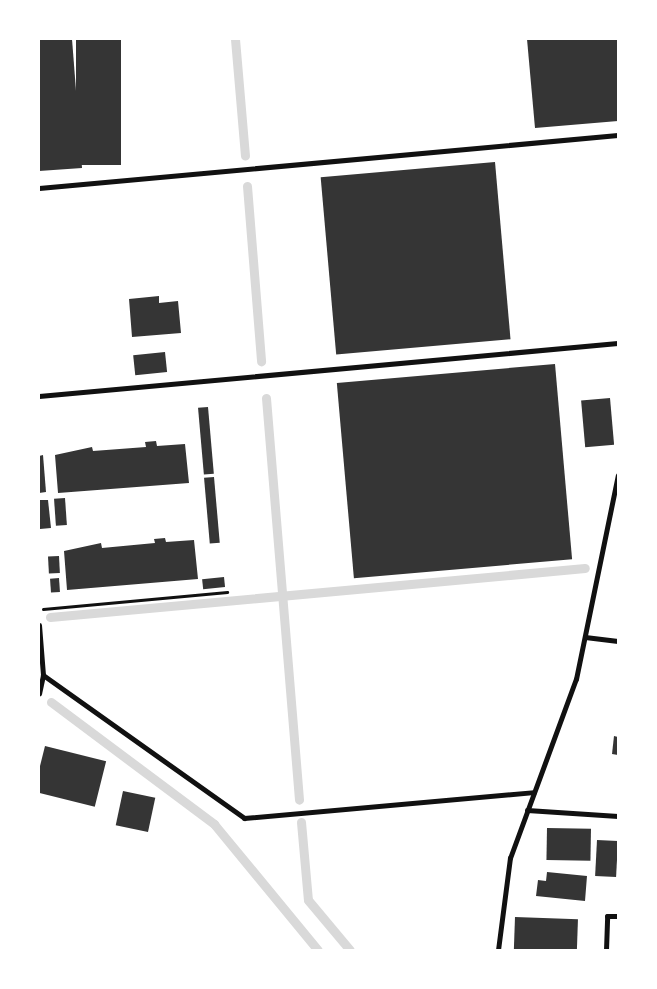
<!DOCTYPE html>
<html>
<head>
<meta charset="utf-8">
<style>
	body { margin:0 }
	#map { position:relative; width:657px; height:989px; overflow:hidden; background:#fff; font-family:"PT Sans",sans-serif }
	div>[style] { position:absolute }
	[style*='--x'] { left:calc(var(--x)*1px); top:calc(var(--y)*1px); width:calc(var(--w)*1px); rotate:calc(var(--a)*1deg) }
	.stream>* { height:9px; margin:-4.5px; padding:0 4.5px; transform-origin:4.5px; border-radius:4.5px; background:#d9d9d9 }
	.building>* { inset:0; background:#353535; transform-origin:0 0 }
	.path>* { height:3px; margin:-1.5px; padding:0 1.5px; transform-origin:1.5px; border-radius:1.5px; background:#111 }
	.minor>* { height:5px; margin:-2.5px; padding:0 2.5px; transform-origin:2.5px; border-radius:2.5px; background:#111 }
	span { translate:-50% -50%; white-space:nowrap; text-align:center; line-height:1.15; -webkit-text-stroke:4px #fff; paint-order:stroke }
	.frame { position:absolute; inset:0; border:40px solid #fff; pointer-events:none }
</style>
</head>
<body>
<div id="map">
	<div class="stream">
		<div style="--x:235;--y:39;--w:117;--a:85.1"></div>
		<div style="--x:247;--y:186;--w:176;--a:85.4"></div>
		<div style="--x:266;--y:398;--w:403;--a:85.3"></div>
		<div style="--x:50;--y:617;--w:537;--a:-5.23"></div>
		<div style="--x:51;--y:702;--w:204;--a:36.8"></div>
		<div style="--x:214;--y:824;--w:163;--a:50.5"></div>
		<div style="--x:301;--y:822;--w:78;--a:84.9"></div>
		<div style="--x:308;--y:900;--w:65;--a:50"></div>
	</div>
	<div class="building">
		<div style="clip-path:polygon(39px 39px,72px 39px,82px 168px,39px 171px)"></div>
		<div style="left:76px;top:39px;width:45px;height:126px"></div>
		<div style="clip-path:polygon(527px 39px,618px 39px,618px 121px,535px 128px)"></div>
		<div style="left:495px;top:162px;width:178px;height:175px;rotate:85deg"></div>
		<div style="clip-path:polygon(159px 296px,159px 303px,178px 301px,181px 333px,132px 337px,129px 299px)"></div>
		<div style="left:165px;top:352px;width:20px;height:32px;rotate:84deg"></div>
		<div style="left:555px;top:364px;width:196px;height:219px;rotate:85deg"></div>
		<div style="left:610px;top:398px;width:47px;height:29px;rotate:85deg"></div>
		<div style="left:208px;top:407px;width:67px;height:10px;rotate:85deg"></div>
		<div style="clip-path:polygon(156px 441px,157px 446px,185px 444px,189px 483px,58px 493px,55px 455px,92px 447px,93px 451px,146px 447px,145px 442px)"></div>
		<div style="clip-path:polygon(43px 455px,46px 492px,39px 493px,39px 456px)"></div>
		<div style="left:214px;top:477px;width:66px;height:10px;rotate:85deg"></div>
		<div style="left:65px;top:498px;width:27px;height:11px;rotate:86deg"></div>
		<div style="clip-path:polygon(39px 500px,48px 500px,51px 528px,40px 529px)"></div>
		<div style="clip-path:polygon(165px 538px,166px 542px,194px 540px,198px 579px,67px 590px,64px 551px,101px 543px,102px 548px,155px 543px,154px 539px)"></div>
		<div style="left:59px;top:556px;width:17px;height:11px;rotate:87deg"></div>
		<div style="left:224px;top:577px;width:10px;height:22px;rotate:84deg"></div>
		<div style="left:59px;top:578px;width:14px;height:9px;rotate:86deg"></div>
		<div style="clip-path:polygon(614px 736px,618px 737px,618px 755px,612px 754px)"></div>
		<div style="left:45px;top:746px;width:63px;height:47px;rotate:14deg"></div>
		<div style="left:123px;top:791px;width:33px;height:35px;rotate:12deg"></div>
		<div style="left:547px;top:828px;width:44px;height:32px;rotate:1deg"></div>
		<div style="left:597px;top:840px;width:21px;height:36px;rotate:3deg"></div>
		<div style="clip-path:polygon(547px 872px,587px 876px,585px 901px,536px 896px,538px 880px,546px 881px)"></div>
		<div style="left:515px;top:917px;width:63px;height:33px;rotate:2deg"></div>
	</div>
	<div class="path">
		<div style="--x:43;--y:609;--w:185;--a:-5.3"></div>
	</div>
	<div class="minor">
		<div style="--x:39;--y:188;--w:581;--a:-5.23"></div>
		<div style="--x:39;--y:396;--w:581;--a:-5.23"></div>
		<div style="--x:39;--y:625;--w:50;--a:85.4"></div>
		<div style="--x:43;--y:675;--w:19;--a:102"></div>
		<div style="--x:585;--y:637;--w:33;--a:7"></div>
		<div style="--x:43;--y:675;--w:247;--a:35.4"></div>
		<div style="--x:244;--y:818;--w:291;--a:-5.1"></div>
		<div style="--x:527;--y:810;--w:91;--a:3.8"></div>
		<div style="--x:498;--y:950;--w:93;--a:-82.6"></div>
		<div style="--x:510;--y:858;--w:191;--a:-69.8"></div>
		<div style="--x:576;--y:679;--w:208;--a:-78.4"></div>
		<div style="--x:606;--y:950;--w:34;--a:-88"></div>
		<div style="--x:607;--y:916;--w:11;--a:0"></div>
	</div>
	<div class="frame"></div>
</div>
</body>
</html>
